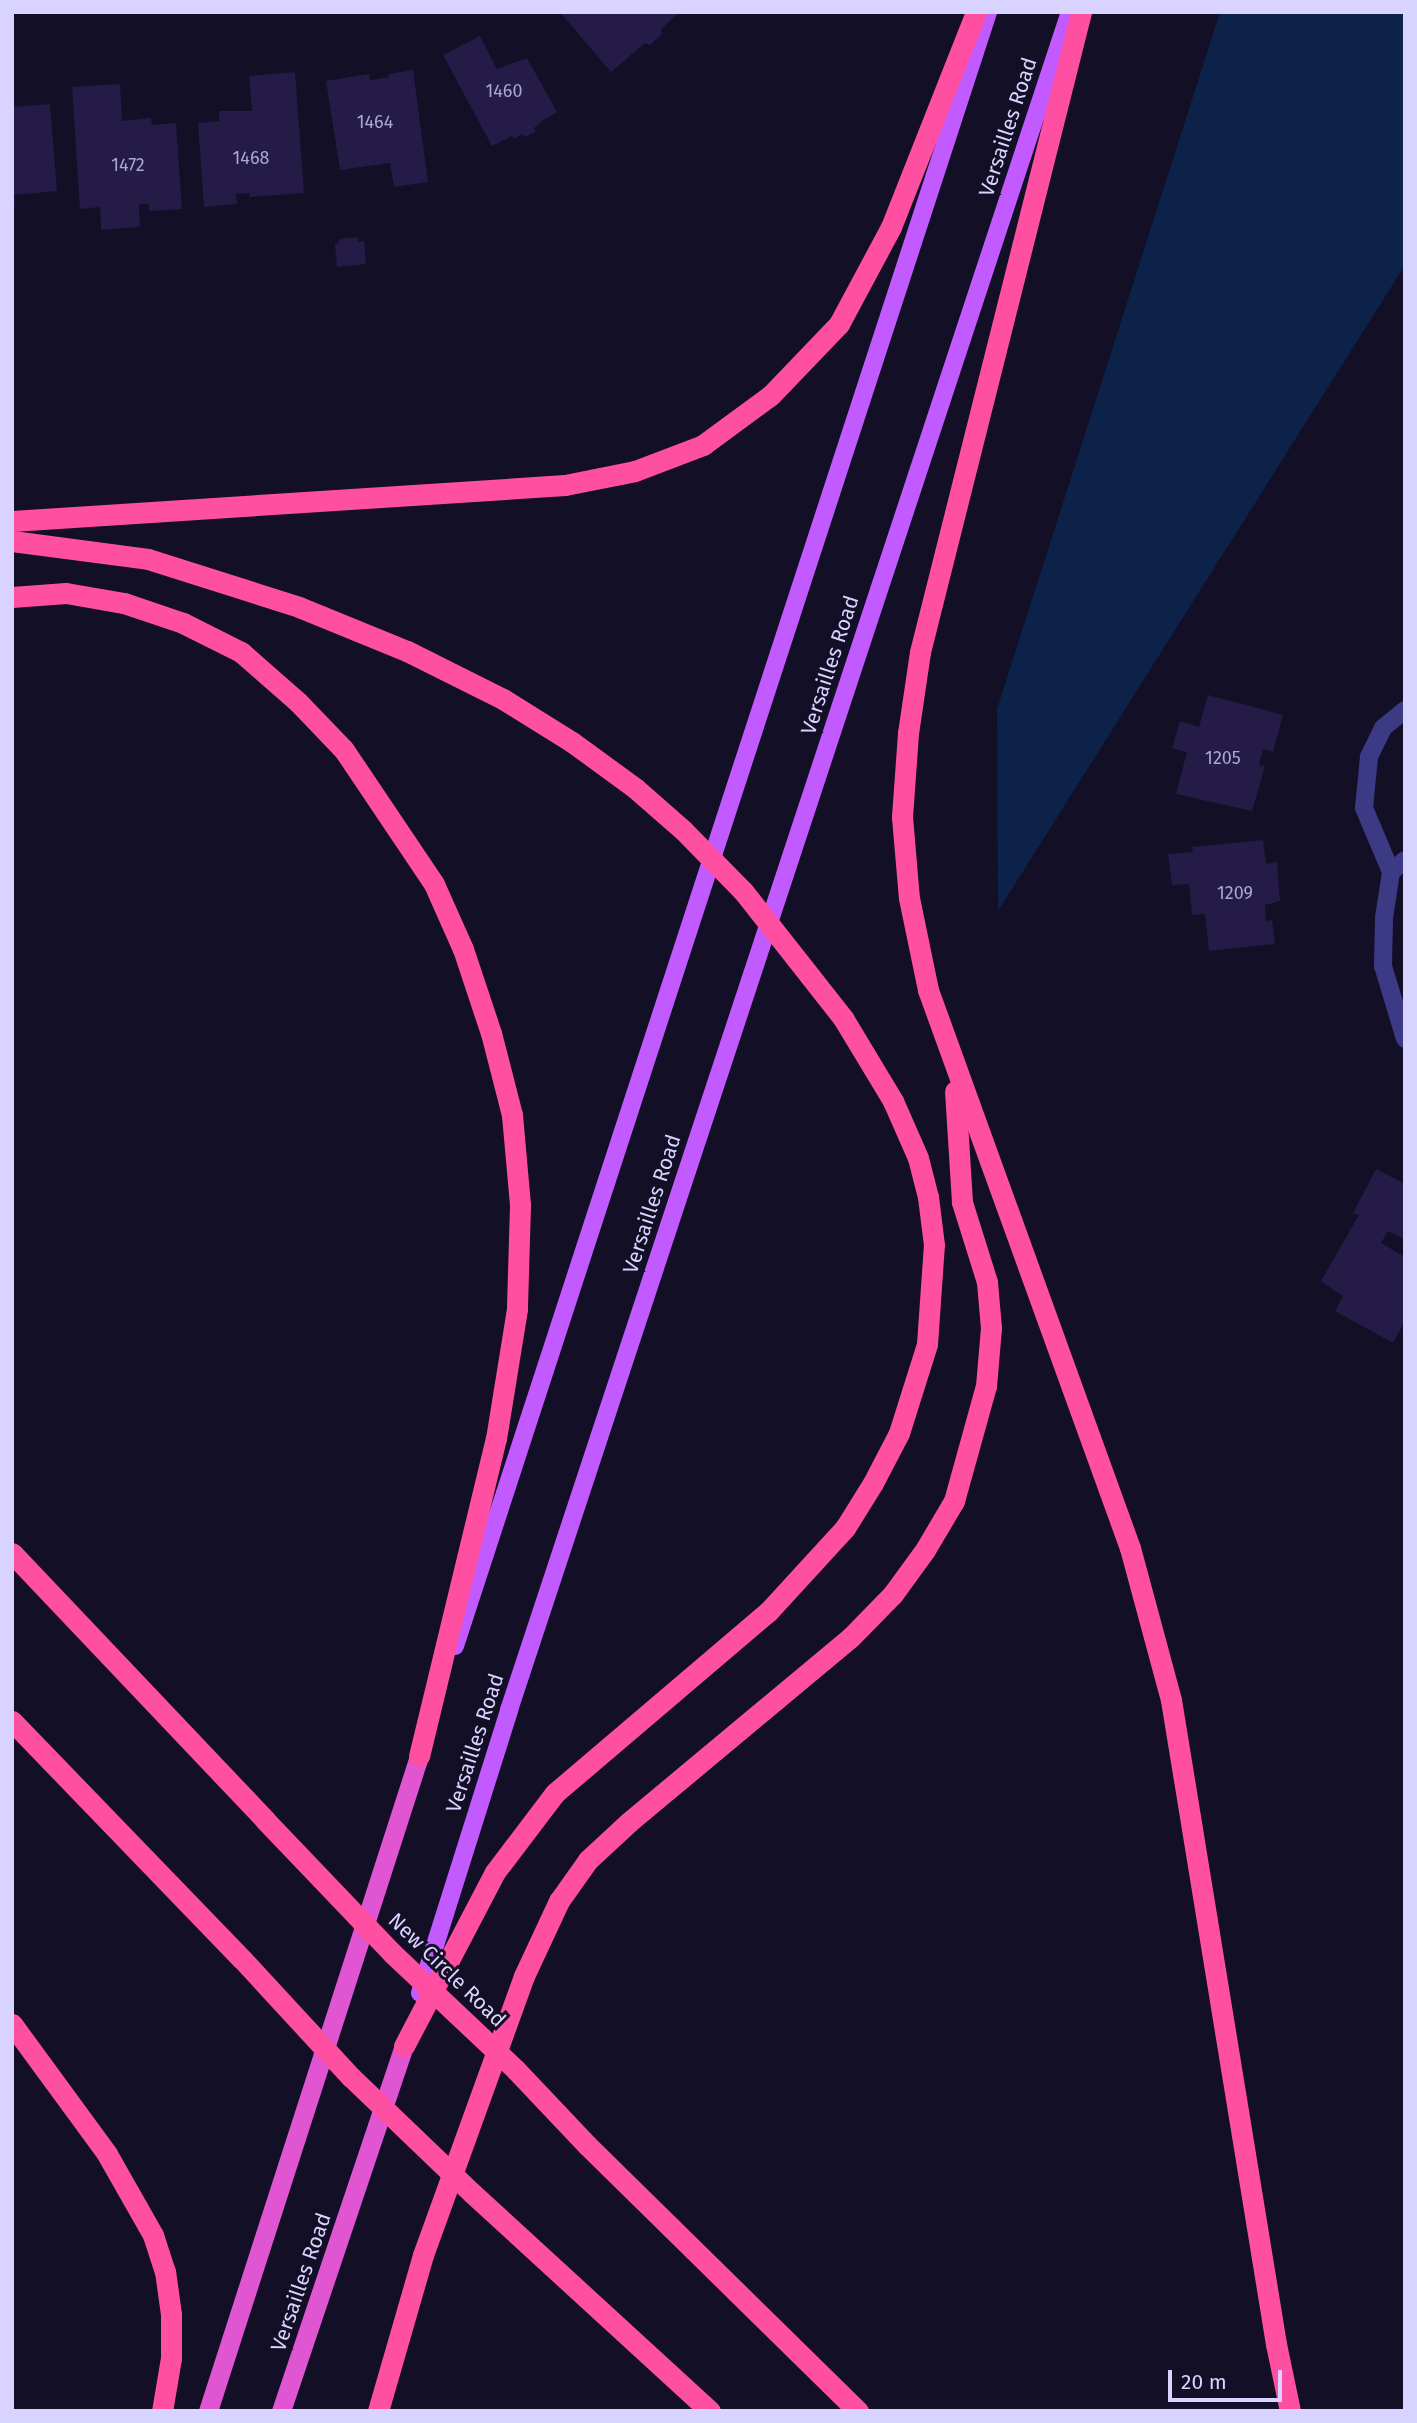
<!DOCTYPE html>
<html>
<head>
<meta charset="utf-8">
<style>
	body { margin:0 }
	#map { position:relative; width:1417px; height:2423px; overflow:hidden; background:#130f26; font-family:"Fira Sans",sans-serif }
	div>[style] { position:absolute }
	[style*='--x'] { left:calc(var(--x)*1px); top:calc(var(--y)*1px); width:calc(var(--w)*1px); rotate:calc(var(--a)*1deg) }
	.water>* { inset:0; background:#0c2248 }
	.building>* { inset:0; background:#241b47 }
	.minor>* { height:18px; margin:-9px; padding:0 9px; transform-origin:9px; border-radius:9px; background:#3d3a85 }
	.primary>* { height:18px; margin:-9px; padding:0 9px; transform-origin:9px; border-radius:9px; background:#c25bff }
	.trunk>* { height:19px; margin:-9.5px; padding:0 9.5px; transform-origin:9.5px; border-radius:9.5px; background:#e055d1 }
	.motorway>* { height:21px; margin:-10.5px; padding:0 10.5px; transform-origin:10.5px; border-radius:10.5px; background:#ff4fa3 }
	.motorway-bridge>* { height:21px; margin:-10.5px; padding:0 10.5px; transform-origin:10.5px; border-radius:10.5px; background:#ff4fa3 }
	span { translate:-50% -50%; white-space:nowrap; text-align:center; line-height:1.15; -webkit-text-stroke:6px #130f26; paint-order:stroke }
	.number-label { font-size:18px; color:#aca6d1 }
	.number-label span { -webkit-text-stroke-width:0 }
	.street-label { font-size:21px; color:#d9d4ff }
	.frame { position:absolute; inset:0; border:14px solid #d9d4ff; pointer-events:none }
	.scale { position:absolute; left:1168px; top:2370px; width:114px; height:32px; box-sizing:border-box; border:4px solid #d9d4ff; border-top:0; padding-left:9px; font-size:21px; line-height:24px; white-space:nowrap; color:#d9d4ff; -webkit-text-stroke:5px #130f26; paint-order:stroke }
</style>
</head>
<body>
<div id="map">
	<div class="water">
		<div style="clip-path:polygon(1220px 12px,1405px 12px,1405px 265px,998px 911px,997px 709px)"></div>
	</div>
	<div class="building">
		<div style="clip-path:polygon(560px 12px,680px 12px,661px 29px,662px 34px,650px 45px,645px 43px,611px 72px)"></div>
		<div style="clip-path:polygon(480px 36px,497px 69px,527px 58px,557px 112px,542px 121px,534px 128px,535px 132px,525px 137px,522px 134px,514px 139px,512px 136px,492px 146px,443px 55px)"></div>
		<div style="clip-path:polygon(413px 70px,428px 182px,394px 187px,390px 163px,340px 170px,326px 81px,369px 74px,370px 80px,389px 77px,388px 74px)"></div>
		<div style="clip-path:polygon(295px 72px,304px 193px,250px 197px,249px 193px,236px 194px,237px 204px,204px 207px,198px 123px,219px 121px,219px 111px,252px 111px,249px 76px)"></div>
		<div style="clip-path:polygon(120px 84px,122px 121px,151px 118px,152px 125px,176px 123px,182px 209px,149px 211px,149px 204px,139px 204px,140px 227px,101px 230px,100px 207px,80px 209px,72px 87px)"></div>
		<div style="clip-path:polygon(50px 104px,57px 191px,14px 195px,15px 208px,12px 208px,12px 107px)"></div>
		<div style="clip-path:polygon(358px 237px,358px 242px,364px 241px,366px 264px,337px 267px,335px 244px,339px 243px,339px 239px)"></div>
		<div style="clip-path:polygon(1208px 695px,1283px 715px,1273px 752px,1263px 749px,1259px 765px,1265px 766px,1252px 811px,1176px 794px,1187px 752px,1172px 748px,1180px 721px,1199px 727px)"></div>
		<div style="clip-path:polygon(1263px 840px,1266px 864px,1277px 862px,1280px 901px,1265px 905px,1266px 921px,1272px 920px,1275px 944px,1209px 951px,1205px 914px,1192px 915px,1189px 884px,1172px 885px,1168px 854px,1193px 852px,1192px 847px)"></div>
		<div style="clip-path:polygon(1376px 1169px,1405px 1184px,1405px 1240px,1388px 1231px,1381px 1243px,1405px 1257px,1405px 1321px,1393px 1343px,1335px 1311px,1343px 1296px,1321px 1281px,1359px 1215px,1353px 1213px)"></div>
	</div>
	<div class="minor">
		<div style="--x:1405;--y:710;--w:28;--a:141"></div>
		<div style="--x:1383;--y:728;--w:32;--a:116"></div>
		<div style="--x:1369;--y:757;--w:51;--a:95.6"></div>
		<div style="--x:1364;--y:808;--w:69;--a:67.1"></div>
		<div style="--x:1391;--y:872;--w:47;--a:98.7"></div>
		<div style="--x:1384;--y:918;--w:48;--a:91.2"></div>
		<div style="--x:1383;--y:966;--w:76;--a:73.2"></div>
		<div style="--x:1391;--y:872;--w:18;--a:-41"></div>
	</div>
	<div class="primary">
		<div style="--x:455;--y:1646;--w:1719;--a:-71.93"></div>
		<div style="--x:420;--y:1993;--w:297;--a:-72.5"></div>
		<div style="--x:509;--y:1710;--w:1788;--a:-71.72"></div>
	</div>
	<div class="trunk">
		<div style="--x:208;--y:2411;--w:688;--a:-72.14"></div>
		<div style="--x:281;--y:2411;--w:385;--a:-71.4"></div>
	</div>
	<div class="motorway">
		<div style="--x:1081;--y:12;--w:660;--a:104.12"></div>
		<div style="--x:920;--y:652;--w:82;--a:98.4"></div>
		<div style="--x:908;--y:733;--w:84;--a:94.1"></div>
		<div style="--x:902;--y:817;--w:81;--a:85.1"></div>
		<div style="--x:909;--y:898;--w:94;--a:78.3"></div>
		<div style="--x:928;--y:990;--w:593;--a:70.1"></div>
		<div style="--x:1130;--y:1548;--w:157;--a:74.9"></div>
		<div style="--x:1171;--y:1700;--w:653;--a:80.74"></div>
		<div style="--x:1276;--y:2344;--w:68;--a:78.2"></div>
		<div style="--x:12;--y:521;--w:554;--a:-3.72"></div>
		<div style="--x:565;--y:485;--w:71;--a:-11.3"></div>
		<div style="--x:635;--y:471;--w:73;--a:-20.9"></div>
		<div style="--x:703;--y:445;--w:84;--a:-36.3"></div>
		<div style="--x:771;--y:395;--w:98;--a:-46.2"></div>
		<div style="--x:839;--y:324;--w:110;--a:-61.8"></div>
		<div style="--x:891;--y:227;--w:231;--a:-68.4"></div>
		<div style="--x:12;--y:541;--w:137;--a:7.5"></div>
		<div style="--x:148;--y:559;--w:158;--a:17.6"></div>
		<div style="--x:299;--y:607;--w:117;--a:22.2"></div>
		<div style="--x:407;--y:651;--w:107;--a:26.6"></div>
		<div style="--x:503;--y:699;--w:81;--a:31.9"></div>
		<div style="--x:12;--y:597;--w:54;--a:-4.2"></div>
		<div style="--x:66;--y:593;--w:59;--a:9.8"></div>
		<div style="--x:124;--y:603;--w:62;--a:18.7"></div>
		<div style="--x:183;--y:623;--w:65;--a:26.6"></div>
		<div style="--x:241;--y:652;--w:76;--a:41.3"></div>
		<div style="--x:298;--y:702;--w:66;--a:46.2"></div>
		<div style="--x:344;--y:750;--w:161;--a:56.1"></div>
		<div style="--x:434;--y:884;--w:71;--a:66"></div>
		<div style="--x:463;--y:949;--w:89;--a:71.6"></div>
		<div style="--x:491;--y:1033;--w:85;--a:75.6"></div>
		<div style="--x:512;--y:1115;--w:90;--a:84.9"></div>
		<div style="--x:520;--y:1205;--w:104;--a:91.7"></div>
		<div style="--x:517;--y:1309;--w:131;--a:99.2"></div>
		<div style="--x:496;--y:1438;--w:327;--a:103.6"></div>
		<div style="--x:12;--y:1553;--w:368;--a:46.5"></div>
		<div style="--x:12;--y:1721;--w:331;--a:46"></div>
		<div style="--x:12;--y:2024;--w:161;--a:53.8"></div>
		<div style="--x:107;--y:2154;--w:93;--a:60.4"></div>
		<div style="--x:153;--y:2235;--w:38;--a:72"></div>
		<div style="--x:165;--y:2271;--w:43;--a:82.1"></div>
		<div style="--x:171;--y:2314;--w:44;--a:90"></div>
		<div style="--x:171;--y:2358;--w:54;--a:99.6"></div>
		<div style="--x:404;--y:2046;--w:196;--a:-62.4"></div>
		<div style="--x:495;--y:1872;--w:99;--a:-52.8"></div>
		<div style="--x:555;--y:1793;--w:280;--a:-40.4"></div>
		<div style="--x:768;--y:1612;--w:114;--a:-47.5"></div>
		<div style="--x:845;--y:1528;--w:53;--a:-58.1"></div>
		<div style="--x:873;--y:1483;--w:56;--a:-62.5"></div>
		<div style="--x:899;--y:1433;--w:93;--a:-72.5"></div>
		<div style="--x:927;--y:1344;--w:99;--a:-86"></div>
		<div style="--x:934;--y:1245;--w:48;--a:-97.1"></div>
		<div style="--x:928;--y:1197;--w:40;--a:-104.4"></div>
		<div style="--x:516;--y:2070;--w:103;--a:46.6"></div>
		<div style="--x:587;--y:2145;--w:380;--a:44.5"></div>
		<div style="--x:472;--y:2193;--w:323;--a:42.5"></div>
		<div style="--x:378;--y:2411;--w:162;--a:-73.9"></div>
		<div style="--x:423;--y:2255;--w:297;--a:-70.1"></div>
		<div style="--x:524;--y:1976;--w:83;--a:-65"></div>
		<div style="--x:559;--y:1901;--w:50;--a:-54.7"></div>
		<div style="--x:588;--y:1860;--w:56;--a:-42.8"></div>
		<div style="--x:629;--y:1822;--w:289;--a:-39.8"></div>
		<div style="--x:851;--y:1637;--w:60;--a:-45.7"></div>
		<div style="--x:893;--y:1594;--w:54;--a:-54"></div>
		<div style="--x:925;--y:1550;--w:57;--a:-59.4"></div>
		<div style="--x:954;--y:1501;--w:119;--a:-74.5"></div>
		<div style="--x:986;--y:1386;--w:58;--a:-85.1"></div>
		<div style="--x:991;--y:1328;--w:46;--a:-95"></div>
		<div style="--x:987;--y:1282;--w:84;--a:-107.4"></div>
		<div style="--x:962;--y:1202;--w:111;--a:-93.6"></div>
	</div>
	<div class="motorway-bridge">
		<div style="--x:572;--y:742;--w:78;--a:36.1"></div>
		<div style="--x:635;--y:788;--w:64;--a:41.2"></div>
		<div style="--x:683;--y:830;--w:86;--a:45.5"></div>
		<div style="--x:743;--y:891;--w:162;--a:51.8"></div>
		<div style="--x:843;--y:1018;--w:97;--a:58.9"></div>
		<div style="--x:893;--y:1101;--w:62;--a:66.3"></div>
		<div style="--x:265;--y:1820;--w:184;--a:46.3"></div>
		<div style="--x:392;--y:1953;--w:170;--a:43.3"></div>
		<div style="--x:242;--y:1959;--w:161;--a:47.3"></div>
		<div style="--x:351;--y:2077;--w:168;--a:43.8"></div>
	</div>
	<div class="number-label">
		<span style="left:504px;top:91px">1460</span>
		<span style="left:375px;top:122px">1464</span>
		<span style="left:251px;top:158px">1468</span>
		<span style="left:128px;top:165px">1472</span>
		<span style="left:1223px;top:758px">1205</span>
		<span style="left:1235px;top:893px">1209</span>
	</div>
	<div class="street-label">
		<span style="left:1008px;top:127px;rotate:-72deg">Versailles Road</span>
		<span style="left:830px;top:665px;rotate:-72deg">Versailles Road</span>
		<span style="left:652px;top:1204px;rotate:-72deg">Versailles Road</span>
		<span style="left:475px;top:1743px;rotate:-72deg">Versailles Road</span>
		<span style="left:447px;top:1970px;rotate:44deg">New Circle Road</span>
		<span style="left:301px;top:2282px;rotate:-71deg">Versailles Road</span>
	</div>
	<div class="frame"></div>
	<div class="scale">20 m</div>
</div>
</body>
</html>
